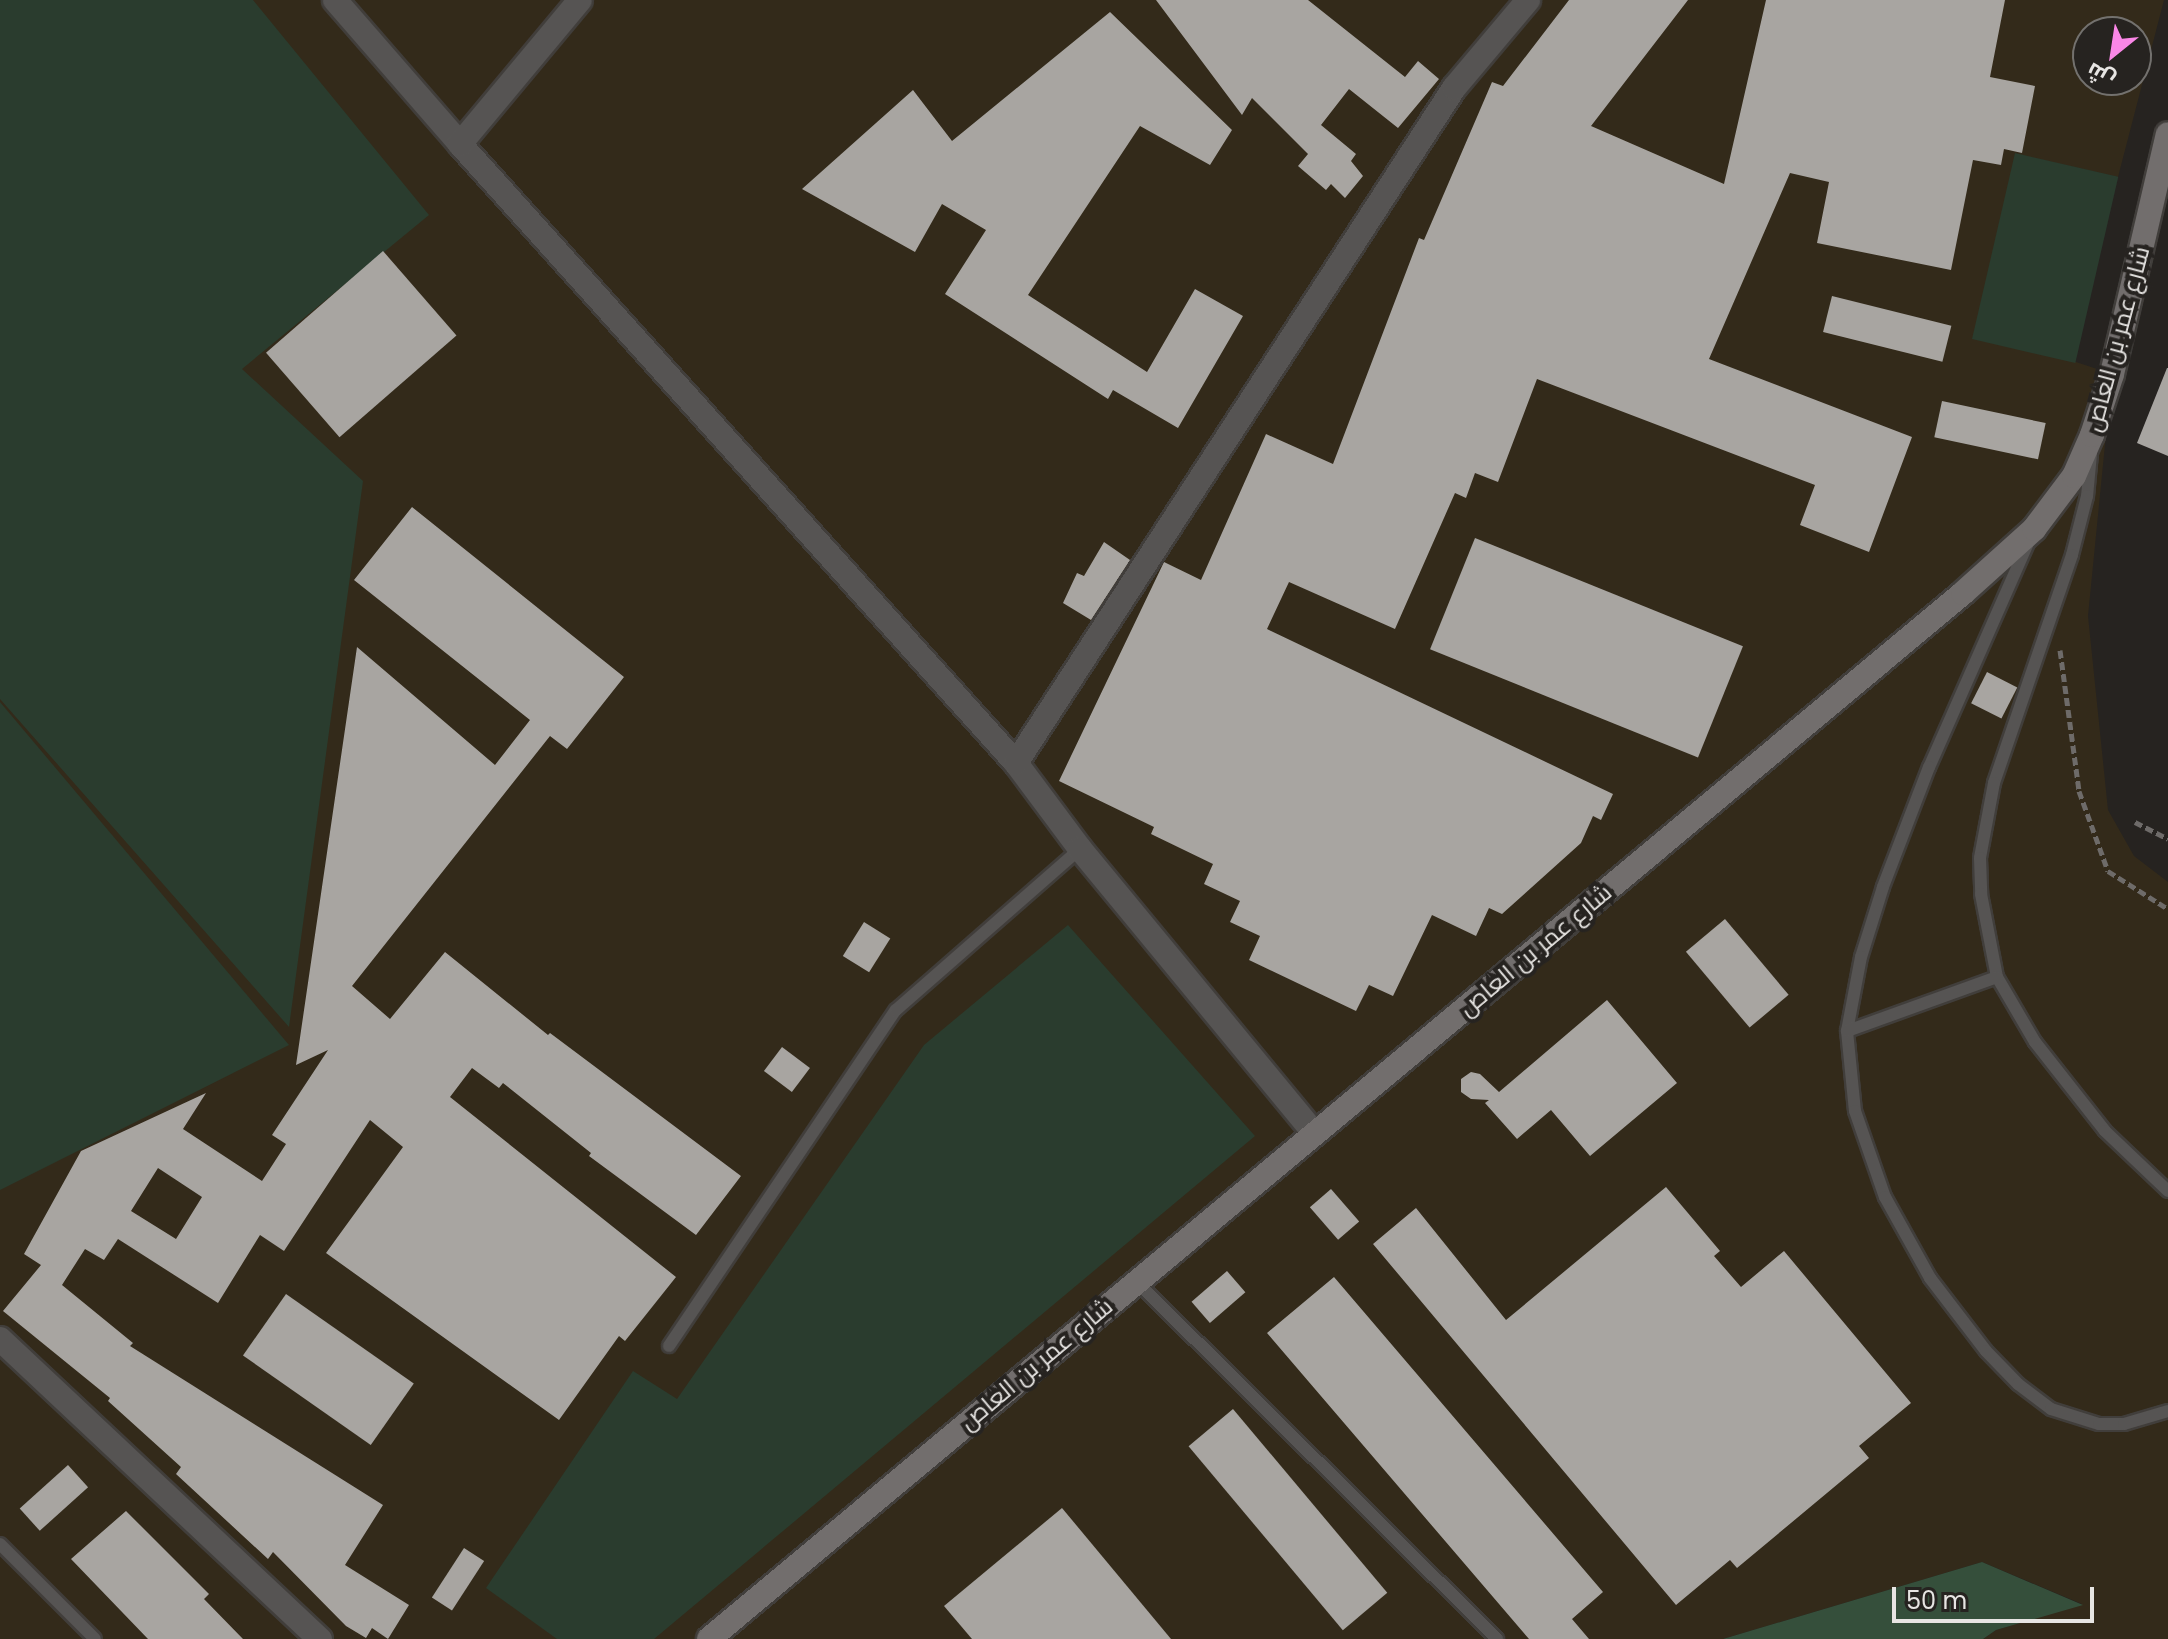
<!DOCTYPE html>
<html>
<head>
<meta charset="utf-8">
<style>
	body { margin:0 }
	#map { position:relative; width:2168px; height:1639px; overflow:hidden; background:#262320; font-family:Poppins,Cairo,sans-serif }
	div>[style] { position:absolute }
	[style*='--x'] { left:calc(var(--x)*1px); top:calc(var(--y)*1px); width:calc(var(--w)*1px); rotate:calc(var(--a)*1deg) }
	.industrial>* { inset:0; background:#332a1a }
	.green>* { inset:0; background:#2a3c2e; transform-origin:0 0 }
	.forest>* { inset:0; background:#354f3b }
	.building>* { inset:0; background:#a8a5a1; transform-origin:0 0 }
	.path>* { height:5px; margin-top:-2.5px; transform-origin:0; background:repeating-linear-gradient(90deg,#6e6b69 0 8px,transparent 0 12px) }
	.roads { filter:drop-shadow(2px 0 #413e3b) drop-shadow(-2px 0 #413e3b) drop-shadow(0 2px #413e3b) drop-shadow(0 -2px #413e3b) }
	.lane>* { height:12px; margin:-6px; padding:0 6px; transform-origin:6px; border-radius:6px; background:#565453 }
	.street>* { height:24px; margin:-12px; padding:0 12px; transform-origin:12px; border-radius:12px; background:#565453 }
	.secondary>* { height:24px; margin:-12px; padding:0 12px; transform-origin:12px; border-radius:12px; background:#726e6d }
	span { translate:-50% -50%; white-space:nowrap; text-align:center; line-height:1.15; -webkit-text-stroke:8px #262320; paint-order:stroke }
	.street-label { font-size:24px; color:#e7e5e3 }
	.north { position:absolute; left:2072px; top:16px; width:80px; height:80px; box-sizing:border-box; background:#262320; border:2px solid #73716e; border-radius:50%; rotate:210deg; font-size:22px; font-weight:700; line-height:32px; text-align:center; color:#e7e5e3 }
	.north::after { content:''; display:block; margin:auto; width:28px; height:36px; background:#fa87e7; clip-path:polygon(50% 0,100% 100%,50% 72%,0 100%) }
	.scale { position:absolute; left:1892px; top:1587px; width:202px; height:36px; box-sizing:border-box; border:4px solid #e7e5e3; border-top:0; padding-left:10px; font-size:24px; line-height:28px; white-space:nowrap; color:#e7e5e3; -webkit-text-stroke:6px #262320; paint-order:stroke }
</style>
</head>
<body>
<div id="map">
	<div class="industrial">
		<div style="clip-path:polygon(evenodd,0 0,2164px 0,2118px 177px,2016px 154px,1973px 338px,2076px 362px,2112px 374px,2088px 616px,2108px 810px,2134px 856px,2168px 882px,2168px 1639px,1983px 1639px,1996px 1630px,2082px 1604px,1982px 1562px,1723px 1639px,0 1639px,0 0,2088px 32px,2136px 32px,2136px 80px,2088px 80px,2088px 32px)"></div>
	</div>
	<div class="green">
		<div style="clip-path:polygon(0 0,253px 0,429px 215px,242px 369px,363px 481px,289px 1027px,0 699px)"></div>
		<div style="left:2015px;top:153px;width:106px;height:191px;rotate:13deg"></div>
		<div style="clip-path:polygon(0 702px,289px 1045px,0 1190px)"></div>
		<div style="clip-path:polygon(1068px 925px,1255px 1136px,654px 1639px,557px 1639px,486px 1588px,633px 1371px,677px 1399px,924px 1045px)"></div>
	</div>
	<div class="forest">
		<div style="clip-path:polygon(1982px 1562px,2083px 1605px,1996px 1630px,1983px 1639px,1723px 1639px)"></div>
	</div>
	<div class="building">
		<div style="clip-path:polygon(1156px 0,1308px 0,1405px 77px,1418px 61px,1439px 79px,1398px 128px,1349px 89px,1321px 125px,1356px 154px,1351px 161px,1363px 176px,1345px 198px,1331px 184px,1326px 190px,1298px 166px,1308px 154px,1252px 98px,1242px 115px)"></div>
		<div style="clip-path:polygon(1569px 0,1688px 0,1591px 126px,1724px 184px,1766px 0,2005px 0,1990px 77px,2035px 86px,2022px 153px,2004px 149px,2001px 165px,1973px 160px,1951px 270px,1817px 243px,1829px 182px,1790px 173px,1709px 359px,1912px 437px,1869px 552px,1800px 525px,1815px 485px,1537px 379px,1498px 482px,1475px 473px,1466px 498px,1455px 493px,1395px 629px,1289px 582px,1267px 629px,1613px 794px,1601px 820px,1593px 816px,1581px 843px,1502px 914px,1489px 908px,1476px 936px,1432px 915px,1393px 996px,1369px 985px,1356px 1011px,1249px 960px,1260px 936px,1230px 922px,1240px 901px,1204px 884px,1213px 864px,1151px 834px,1154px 827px,1059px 781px,1164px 562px,1201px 580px,1266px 434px,1333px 464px,1419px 238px,1424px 240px,1492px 82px,1503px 86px)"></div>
		<div style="clip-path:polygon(1110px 12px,1232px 130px,1210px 165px,1140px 126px,1028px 295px,1147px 372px,1195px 289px,1243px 316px,1178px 428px,1113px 390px,1108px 399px,945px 294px,986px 230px,942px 204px,915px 252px,802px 189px,913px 90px,952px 141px)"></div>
		<div style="left:383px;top:251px;width:112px;height:155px;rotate:49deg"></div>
		<div style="left:1832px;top:296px;width:123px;height:37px;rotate:14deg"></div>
		<div style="clip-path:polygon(2167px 368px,2168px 368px,2168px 456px,2137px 443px)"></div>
		<div style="left:1942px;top:401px;width:106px;height:37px;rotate:12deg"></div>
		<div style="clip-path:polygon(evenodd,412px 507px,624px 677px,567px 749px,550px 736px,352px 986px,390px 1019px,445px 952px,548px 1035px,550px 1033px,741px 1176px,696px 1235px,589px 1156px,591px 1153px,503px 1083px,499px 1088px,472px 1068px,450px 1097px,676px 1277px,625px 1341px,619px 1336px,559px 1420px,326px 1253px,403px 1147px,370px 1120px,284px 1251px,260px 1235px,218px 1303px,118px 1239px,104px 1260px,85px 1249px,62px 1285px,133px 1343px,130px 1346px,383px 1505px,345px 1565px,409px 1605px,388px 1639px,372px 1628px,366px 1638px,346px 1626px,273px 1552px,268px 1559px,176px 1474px,181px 1467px,108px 1401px,110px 1398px,3px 1311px,41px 1265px,24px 1254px,81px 1151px,206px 1093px,183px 1129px,262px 1181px,286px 1144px,272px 1135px,328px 1050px,296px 1065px,357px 647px,495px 765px,530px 720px,354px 580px,412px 507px,158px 1168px,202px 1197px,176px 1239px,131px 1211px,158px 1168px)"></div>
		<div style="left:1475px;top:538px;width:289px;height:120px;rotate:22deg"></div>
		<div style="clip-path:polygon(1104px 542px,1130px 560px,1091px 620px,1063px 603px,1077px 573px,1084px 576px)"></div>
		<div style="left:1987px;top:672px;width:34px;height:35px;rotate:27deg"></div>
		<div style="left:1725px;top:919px;width:99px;height:51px;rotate:50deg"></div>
		<div style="left:864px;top:922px;width:31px;height:40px;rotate:32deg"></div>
		<div style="clip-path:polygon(1607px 1000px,1677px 1083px,1590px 1156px,1551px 1110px,1517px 1139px,1485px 1103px,1489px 1100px,1471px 1099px,1461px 1092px,1461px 1079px,1471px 1072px,1480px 1074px,1499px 1092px)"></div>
		<div style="left:782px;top:1047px;width:35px;height:30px;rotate:37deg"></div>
		<div style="clip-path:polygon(1666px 1187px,1720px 1251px,1714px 1256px,1741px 1287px,1784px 1251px,1911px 1403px,1859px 1446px,1869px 1458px,1737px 1568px,1730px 1560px,1676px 1605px,1373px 1244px,1416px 1208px,1506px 1320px)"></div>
		<div style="left:1331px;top:1189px;width:43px;height:28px;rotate:49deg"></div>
		<div style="left:1227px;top:1271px;width:28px;height:47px;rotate:49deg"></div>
		<div style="clip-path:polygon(1334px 1277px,1603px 1592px,1572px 1619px,1589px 1639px,1529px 1639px,1267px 1333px)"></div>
		<div style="left:286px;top:1294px;width:156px;height:75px;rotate:35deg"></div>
		<div style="left:1233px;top:1409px;width:240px;height:58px;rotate:50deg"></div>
		<div style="left:68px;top:1465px;width:30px;height:65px;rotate:48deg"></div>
		<div style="clip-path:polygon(1062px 1508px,1171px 1639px,972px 1639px,944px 1606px)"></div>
		<div style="clip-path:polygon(126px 1511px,209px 1594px,204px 1599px,243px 1639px,148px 1639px,71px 1559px)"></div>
		<div style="left:464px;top:1548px;width:24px;height:59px;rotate:33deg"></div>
	</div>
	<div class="path">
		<div style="--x:2060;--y:650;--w:142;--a:82.3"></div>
		<div style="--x:2079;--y:791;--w:85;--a:70.1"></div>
		<div style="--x:2108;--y:871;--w:71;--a:32.3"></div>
		<div style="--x:2135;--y:822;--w:37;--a:27"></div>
	</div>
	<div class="roads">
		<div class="lane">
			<div style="--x:2091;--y:454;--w:42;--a:95.4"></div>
			<div style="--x:2087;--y:496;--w:61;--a:104.3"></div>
			<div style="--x:2072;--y:555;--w:241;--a:108.9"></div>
			<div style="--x:1994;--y:783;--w:76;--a:100.6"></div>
			<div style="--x:1980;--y:858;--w:36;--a:88"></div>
			<div style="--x:1981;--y:894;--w:85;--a:79.1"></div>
			<div style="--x:1997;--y:977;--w:75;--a:59.7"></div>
			<div style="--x:2035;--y:1042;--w:113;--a:51.8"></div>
			<div style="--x:2105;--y:1131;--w:87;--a:43.6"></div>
			<div style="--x:2028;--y:543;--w:245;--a:113.8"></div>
			<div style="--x:1929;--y:767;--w:129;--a:111"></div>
			<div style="--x:1883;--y:887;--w:73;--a:107.4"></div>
			<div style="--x:1861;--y:957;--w:75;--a:100.7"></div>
			<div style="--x:1847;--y:1031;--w:80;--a:84.3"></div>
			<div style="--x:1855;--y:1111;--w:91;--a:70.8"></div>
			<div style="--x:1885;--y:1197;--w:93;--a:60.9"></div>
			<div style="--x:1930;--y:1278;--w:92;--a:52.5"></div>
			<div style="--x:1986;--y:1351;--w:46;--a:45.9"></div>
			<div style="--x:2018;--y:1384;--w:41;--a:37.1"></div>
			<div style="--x:2051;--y:1409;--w:50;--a:17.4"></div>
			<div style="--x:2099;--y:1424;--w:25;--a:0"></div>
			<div style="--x:2124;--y:1424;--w:46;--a:-16.5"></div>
			<div style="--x:1847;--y:1031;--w:159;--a:-19.8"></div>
			<div style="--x:1135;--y:1280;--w:510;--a:44.76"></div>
			<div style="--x:669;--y:1346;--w:405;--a:-56"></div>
			<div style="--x:896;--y:1010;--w:244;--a:-41.2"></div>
			<div style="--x:0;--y:1544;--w:134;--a:45"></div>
		</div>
		<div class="street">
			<div style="--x:335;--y:0;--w:191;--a:49"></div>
			<div style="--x:460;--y:144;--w:832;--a:48.07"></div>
			<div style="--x:1016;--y:763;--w:107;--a:53.3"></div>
			<div style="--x:1080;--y:849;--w:369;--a:50.5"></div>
			<div style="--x:460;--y:144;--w:187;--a:-50.2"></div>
			<div style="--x:1016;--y:763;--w:805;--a:-57.02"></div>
			<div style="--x:1454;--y:88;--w:115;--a:-49.9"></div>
			<div style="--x:0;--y:1339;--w:439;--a:43.2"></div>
		</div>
		<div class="secondary">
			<div style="--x:709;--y:1639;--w:1633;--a:-39.83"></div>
			<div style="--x:1963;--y:593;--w:96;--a:-42"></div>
			<div style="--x:2034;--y:529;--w:66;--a:-53"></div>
			<div style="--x:2074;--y:476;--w:45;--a:-66.3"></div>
			<div style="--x:2092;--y:435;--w:64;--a:-71.8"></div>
			<div style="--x:2112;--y:374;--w:246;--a:-76.9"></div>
		</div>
	</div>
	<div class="street-label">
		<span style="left:2117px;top:339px;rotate:-75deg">شارع عمر بن العاص</span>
		<span style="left:1535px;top:950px;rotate:-40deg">شارع عمر بن العاص</span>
		<span style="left:1036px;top:1364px;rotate:-40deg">شارع عمر بن العاص</span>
	</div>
	<div class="north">ش</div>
	<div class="scale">50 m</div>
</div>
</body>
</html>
